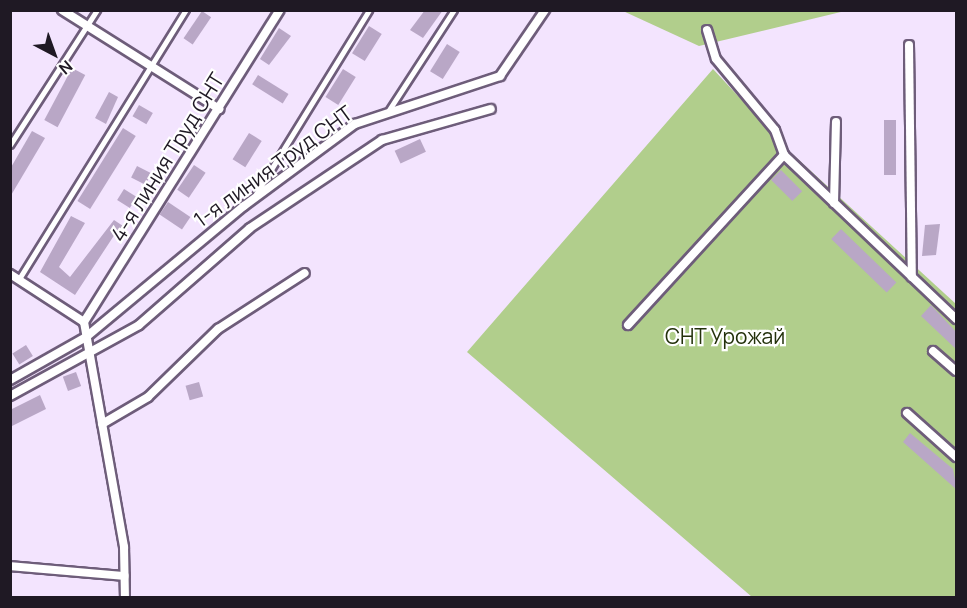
<!DOCTYPE html>
<html>
<head>
<meta charset="utf-8">
<style>
	body { margin:0 }
	#map { position:relative; width:967px; height:608px; overflow:hidden; background:#f3e4fe; font-family:Manrope,sans-serif }
	div>[style] { position:absolute }
	[style*='--x'] { left:calc(var(--x)*1px); top:calc(var(--y)*1px); width:calc(var(--w)*1px); rotate:calc(var(--a)*1deg) }
	.green>* { inset:0; background:#b1ce8c }
	.building>* { inset:0; background:#b9a7c6; transform-origin:0 0 }
	.roads { filter:drop-shadow(2px 0 #6e5d7a) drop-shadow(-2px 0 #6e5d7a) drop-shadow(0 2px #6e5d7a) drop-shadow(0 -2px #6e5d7a) }
	.service>* { height:4.5px; margin:-2.25px; padding:0 2.25px; transform-origin:2.25px; border-radius:2.25px; background:#fff }
	.minor>* { height:8px; margin:-4px; padding:0 4px; transform-origin:4px; border-radius:4px; background:#fff }
	span { translate:-50% -50%; white-space:nowrap; text-align:center; line-height:1.15; -webkit-text-stroke:4.5px #fff; paint-order:stroke }
	.street-label { font-size:21px; color:#1f1924 }
	.park-label { font-size:21px; color:#23310b }
	.frame { position:absolute; inset:0; border:12px solid #1f1924; pointer-events:none }
	.north { position:absolute; left:24px; top:24px; width:60px; height:60px; -webkit-text-stroke:4px #fff; paint-order:stroke; rotate:139deg; font-size:16px; font-weight:700; line-height:24px; text-align:center; color:#1f1924 }
	.north::after { content:''; display:block; margin:auto; width:21px; height:27px; background:#1f1924; clip-path:polygon(50% 0,100% 100%,50% 72%,0 100%) }
</style>
</head>
<body>
<div id="map">
	<div class="green">
		<div style="clip-path:polygon(623px 11px,845px 11px,699px 46px)"></div>
		<div style="clip-path:polygon(713px 69px,788px 150px,956px 304px,956px 597px,752px 597px,467px 352px)"></div>
	</div>
	<div class="building">
		<div style="clip-path:polygon(425px 10px,443px 10px,423px 38px,410px 30px)"></div>
		<div style="left:202px;top:11px;width:11px;height:33px;rotate:34deg"></div>
		<div style="left:369px;top:26px;width:15px;height:32px;rotate:32deg"></div>
		<div style="clip-path:polygon(279px 28px,291px 36px,269px 65px,260px 59px)"></div>
		<div style="left:447px;top:44px;width:15px;height:32px;rotate:32deg"></div>
		<div style="left:72px;top:68px;width:15px;height:59px;rotate:28deg"></div>
		<div style="left:343px;top:69px;width:15px;height:33px;rotate:32deg"></div>
		<div style="left:258px;top:75px;width:36px;height:11px;rotate:32deg"></div>
		<div style="clip-path:polygon(109px 92px,118px 97px,106px 124px,95px 118px)"></div>
		<div style="left:139px;top:105px;width:16px;height:13px;rotate:30deg"></div>
		<div style="left:884px;top:120px;width:12px;height:55px"></div>
		<div style="left:123px;top:128px;width:15px;height:86px;rotate:32deg"></div>
		<div style="clip-path:polygon(32px 131px,45px 138px,10px 197px,10px 169px)"></div>
		<div style="left:249px;top:133px;width:15px;height:31px;rotate:32deg"></div>
		<div style="left:420px;top:139px;width:14px;height:28px;rotate:65deg"></div>
		<div style="left:194px;top:165px;width:14px;height:30px;rotate:34deg"></div>
		<div style="left:137px;top:166px;width:16px;height:13px;rotate:27deg"></div>
		<div style="left:781px;top:170px;width:30px;height:14px;rotate:45deg"></div>
		<div style="left:124px;top:189px;width:15px;height:13px;rotate:32deg"></div>
		<div style="left:168px;top:202px;width:27px;height:15px;rotate:34deg"></div>
		<div style="clip-path:polygon(71px 216px,85px 223px,59px 267px,70px 277px,114px 220px,126px 228px,121px 237px,115px 234px,75px 295px,40px 272px)"></div>
		<div style="clip-path:polygon(940px 224px,936px 255px,922px 256px,925px 225px)"></div>
		<div style="left:841px;top:229px;width:77px;height:14px;rotate:44deg"></div>
		<div style="clip-path:polygon(931px 305px,957px 333px,957px 350px,921px 316px)"></div>
		<div style="left:26px;top:345px;width:13px;height:16px;rotate:58deg"></div>
		<div style="left:76px;top:372px;width:15px;height:14px;rotate:70deg"></div>
		<div style="left:199px;top:382px;width:15px;height:14px;rotate:74deg"></div>
		<div style="clip-path:polygon(40px 395px,46px 409px,10px 427px,10px 410px)"></div>
		<div style="clip-path:polygon(910px 433px,953px 469px,957px 490px,903px 442px)"></div>
	</div>
	<div class="roads">
		<div class="service">
			<div style="--x:389;--y:110;--w:119;--a:-57"></div>
			<div style="--x:10;--y:145;--w:161;--a:-57.2"></div>
			<div style="--x:256;--y:194;--w:216;--a:-58.4"></div>
			<div style="--x:19;--y:279;--w:317;--a:-58.2"></div>
		</div>
		<div class="minor">
			<div style="--x:62;--y:10;--w:186;--a:32.2"></div>
			<div style="--x:707;--y:30;--w:30;--a:73"></div>
			<div style="--x:716;--y:59;--w:92;--a:50.3"></div>
			<div style="--x:775;--y:130;--w:27;--a:70"></div>
			<div style="--x:784;--y:155;--w:238;--a:43.6"></div>
			<div style="--x:909;--y:45;--w:232;--a:89.3"></div>
			<div style="--x:834;--y:203;--w:81;--a:-88.6"></div>
			<div style="--x:10;--y:274;--w:88;--a:33"></div>
			<div style="--x:84;--y:322;--w:229;--a:79.9"></div>
			<div style="--x:124;--y:547;--w:51;--a:88.9"></div>
			<div style="--x:84;--y:322;--w:368;--a:-57.9"></div>
			<div style="--x:628;--y:325;--w:231;--a:-47.5"></div>
			<div style="--x:933;--y:351;--w:30;--a:41"></div>
			<div style="--x:10;--y:380;--w:87;--a:-29.5"></div>
			<div style="--x:86;--y:337;--w:205;--a:-39.7"></div>
			<div style="--x:244;--y:206;--w:138;--a:-36.5"></div>
			<div style="--x:355;--y:124;--w:153;--a:-18.3"></div>
			<div style="--x:500;--y:76;--w:80;--a:-55.7"></div>
			<div style="--x:10;--y:396;--w:147;--a:-28.8"></div>
			<div style="--x:139;--y:325;--w:147;--a:-41.1"></div>
			<div style="--x:250;--y:228;--w:159;--a:-33.7"></div>
			<div style="--x:382;--y:140;--w:113;--a:-15.9"></div>
			<div style="--x:907;--y:413;--w:66;--a:41.9"></div>
			<div style="--x:102;--y:424;--w:53;--a:-30.4"></div>
			<div style="--x:148;--y:397;--w:98;--a:-44.2"></div>
			<div style="--x:218;--y:329;--w:103;--a:-32.8"></div>
			<div style="--x:10;--y:566;--w:115;--a:5"></div>
		</div>
	</div>
	<div class="street-label">
		<span style="left:167px;top:157px;rotate:-58deg">4-я линия Труд СНТ</span>
		<span style="left:273px;top:166px;rotate:-36deg">1-я линия Труд СНТ</span>
	</div>
	<div class="park-label">
		<span style="left:725px;top:336px">СНТ Урожай</span>
	</div>
	<div class="frame"></div>
	<div class="north">N</div>
</div>
</body>
</html>
